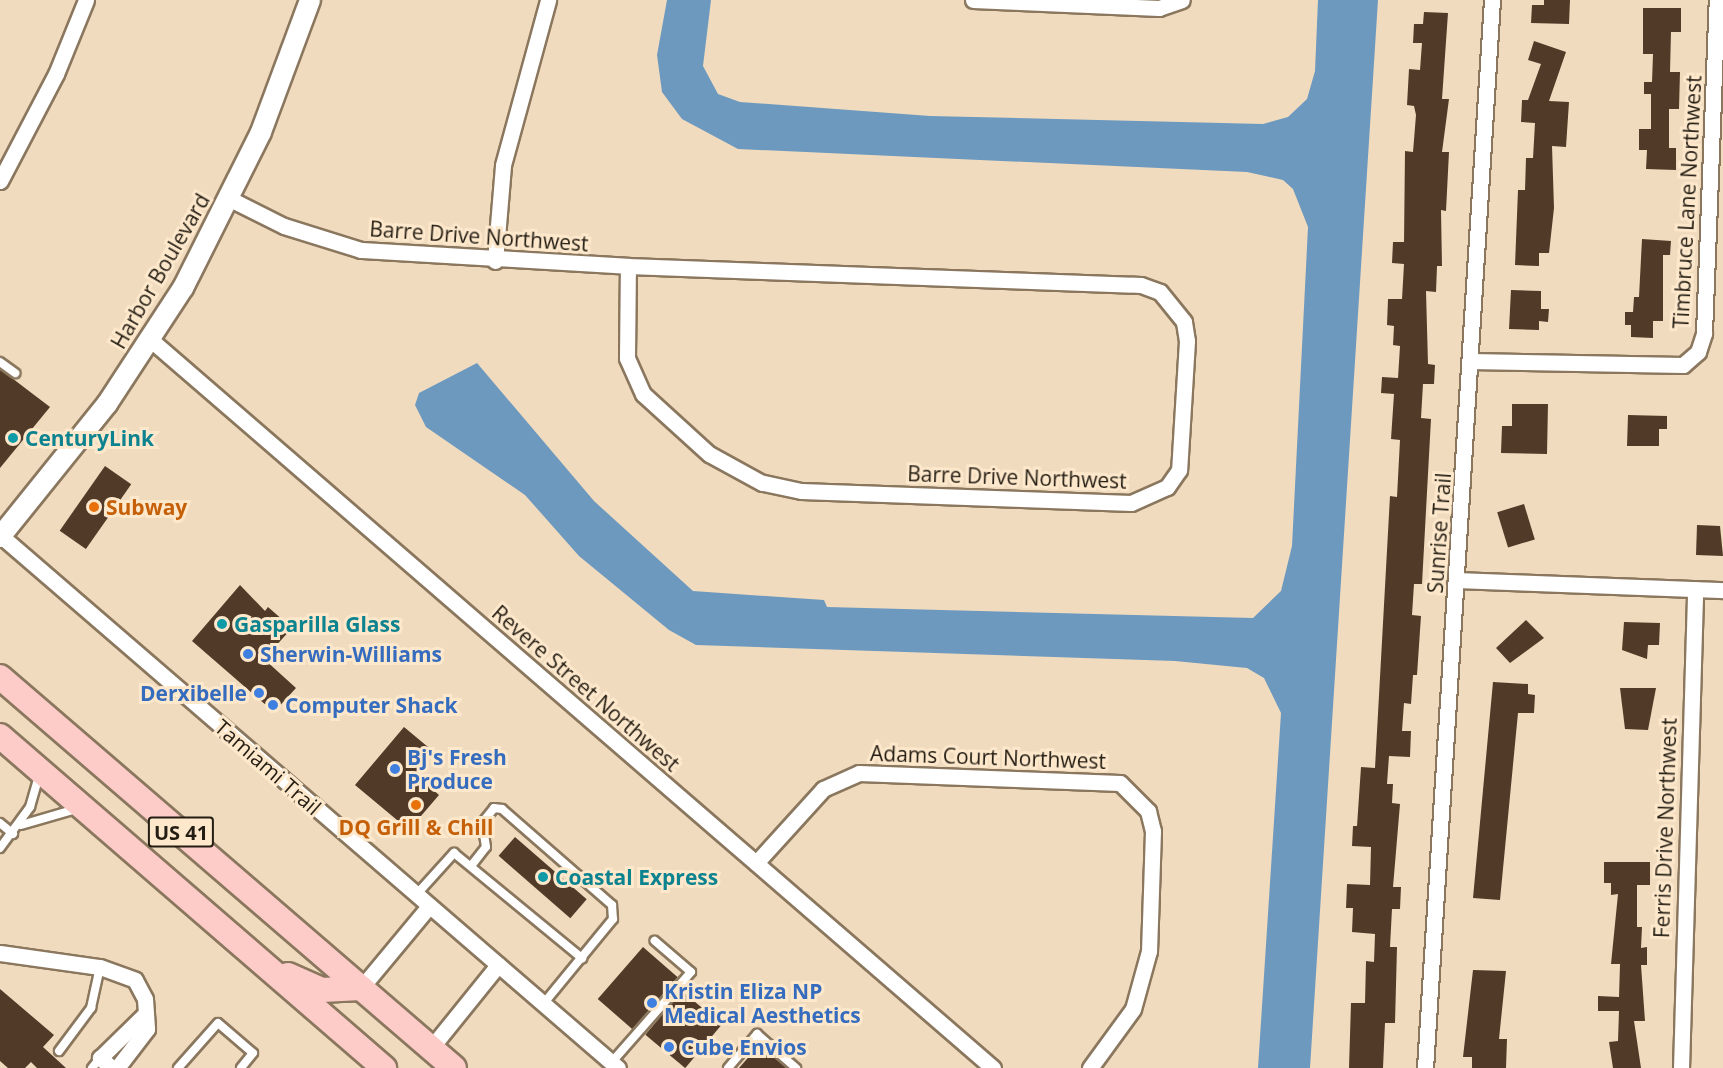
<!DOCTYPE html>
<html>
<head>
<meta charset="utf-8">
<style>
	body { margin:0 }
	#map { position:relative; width:1723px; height:1068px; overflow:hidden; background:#f0dbbf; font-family:"Open Sans",sans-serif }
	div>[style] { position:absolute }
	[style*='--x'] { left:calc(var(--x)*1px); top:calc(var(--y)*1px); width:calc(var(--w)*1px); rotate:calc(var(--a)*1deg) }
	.water>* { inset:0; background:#6d99bf }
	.building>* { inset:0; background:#513b28; transform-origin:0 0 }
	.roads { filter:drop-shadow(2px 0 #8a775e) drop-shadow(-2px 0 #8a775e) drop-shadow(0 2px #8a775e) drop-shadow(0 -2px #8a775e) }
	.service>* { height:8px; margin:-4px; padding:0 4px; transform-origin:4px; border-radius:4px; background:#fff }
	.minor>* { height:15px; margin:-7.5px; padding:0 7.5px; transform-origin:7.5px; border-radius:7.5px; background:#fff }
	.tertiary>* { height:20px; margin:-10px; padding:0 10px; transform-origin:10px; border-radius:10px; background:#fff }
	.primary>* { height:24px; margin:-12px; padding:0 12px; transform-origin:12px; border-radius:12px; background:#fdccc9 }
	.dots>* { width:16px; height:16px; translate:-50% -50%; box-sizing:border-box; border:3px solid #fde8cc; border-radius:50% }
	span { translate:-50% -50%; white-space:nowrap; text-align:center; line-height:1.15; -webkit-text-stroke:6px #fde8cc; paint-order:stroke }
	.shield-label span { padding:2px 4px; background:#fde8cc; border:2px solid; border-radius:4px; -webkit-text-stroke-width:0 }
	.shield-label { font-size:20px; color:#241d13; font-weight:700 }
	.street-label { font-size:21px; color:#241d13 }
	.culture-label { font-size:21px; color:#0d838f; font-weight:700 }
	.left { translate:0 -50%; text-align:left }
	.food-label { font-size:21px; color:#c56008; font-weight:700 }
	.shop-label { font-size:21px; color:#366cbe; font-weight:700 }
	.right { translate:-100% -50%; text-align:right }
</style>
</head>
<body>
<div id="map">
	<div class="water">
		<div style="clip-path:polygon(667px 0,711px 0,703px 66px,718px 94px,740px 102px,930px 116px,1263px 124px,1288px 117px,1307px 99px,1315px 71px,1318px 0,1378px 0,1310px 1068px,1258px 1068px,1281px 713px,1264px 678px,1247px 668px,1175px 661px,696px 645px,669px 630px,579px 556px,525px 495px,426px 427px,415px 405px,419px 393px,477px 363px,594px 501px,693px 591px,824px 600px,827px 607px,1253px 618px,1281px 591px,1292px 546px,1308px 227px,1293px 189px,1283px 180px,1247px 172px,738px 149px,682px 119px,662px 92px,657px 55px)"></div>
	</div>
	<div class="building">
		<div style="clip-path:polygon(1544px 0,1570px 0,1569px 24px,1531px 23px,1532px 5px,1544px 5px)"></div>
		<div style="clip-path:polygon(1643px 8px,1681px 8px,1681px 32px,1671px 32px,1670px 72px,1680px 72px,1679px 109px,1669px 109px,1669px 148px,1676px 148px,1676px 170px,1646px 169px,1647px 150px,1639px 150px,1639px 129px,1651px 129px,1651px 94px,1644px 94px,1644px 82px,1652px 82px,1653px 54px,1643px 54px)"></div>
		<div style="clip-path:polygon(1424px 12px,1448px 13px,1442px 99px,1449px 99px,1442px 152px,1449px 152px,1446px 211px,1441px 210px,1442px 266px,1437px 266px,1436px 292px,1426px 291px,1428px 364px,1435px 365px,1434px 384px,1423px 384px,1421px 418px,1431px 419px,1422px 584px,1414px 584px,1412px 615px,1421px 616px,1417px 675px,1413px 675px,1411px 704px,1404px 703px,1402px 731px,1411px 731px,1410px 757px,1389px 756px,1387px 784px,1393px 784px,1392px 803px,1400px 804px,1393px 887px,1401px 887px,1400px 909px,1392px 909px,1390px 947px,1397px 947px,1395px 1023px,1385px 1023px,1383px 1068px,1349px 1068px,1351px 1003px,1365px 1003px,1366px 961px,1374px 962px,1375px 934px,1352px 932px,1353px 908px,1346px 908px,1347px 884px,1370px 885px,1371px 847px,1352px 846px,1353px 826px,1357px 826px,1361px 767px,1375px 768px,1390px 496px,1397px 497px,1400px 440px,1391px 439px,1394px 394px,1381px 393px,1382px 377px,1398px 378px,1400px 346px,1393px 345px,1394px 326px,1387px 325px,1388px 299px,1402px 299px,1404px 264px,1392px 263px,1393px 242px,1404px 242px,1405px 151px,1413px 152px,1416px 115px,1414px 106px,1407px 105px,1409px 69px,1420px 70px,1422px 43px,1413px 43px,1414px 24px,1423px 24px)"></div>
		<div style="clip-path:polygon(1534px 41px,1566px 52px,1549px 101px,1569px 102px,1566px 147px,1552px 146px,1554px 208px,1549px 253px,1539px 253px,1539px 266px,1515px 265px,1518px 190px,1525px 190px,1526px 158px,1533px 158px,1535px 123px,1521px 122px,1522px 100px,1528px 100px,1541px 64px,1528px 60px)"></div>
		<div style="clip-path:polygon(1642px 239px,1671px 241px,1670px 255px,1663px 255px,1663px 321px,1653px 321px,1653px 338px,1631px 337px,1631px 325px,1625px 325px,1625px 312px,1633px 312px,1634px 297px,1639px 297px)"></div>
		<div style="clip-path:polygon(1511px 290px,1541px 291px,1541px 309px,1549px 309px,1548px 322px,1539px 321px,1539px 330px,1509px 329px)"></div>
		<div style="clip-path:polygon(0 369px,50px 407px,0 468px)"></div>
		<div style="clip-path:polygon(1512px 404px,1548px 404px,1547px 454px,1501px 453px,1502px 426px,1512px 426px)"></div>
		<div style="clip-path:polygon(1628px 415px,1667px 416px,1667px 429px,1659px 429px,1659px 446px,1627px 446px)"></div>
		<div style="left:105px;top:466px;width:32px;height:79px;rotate:35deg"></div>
		<div style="left:1524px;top:504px;width:37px;height:28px;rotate:73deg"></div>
		<div style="clip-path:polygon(1697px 525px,1720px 526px,1723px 556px,1696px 555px)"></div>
		<div style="clip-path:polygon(240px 585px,265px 611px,268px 607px,292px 628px,264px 659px,296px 688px,274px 712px,192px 641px)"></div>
		<div style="clip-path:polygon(1526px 620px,1544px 638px,1510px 663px,1496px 648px)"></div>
		<div style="clip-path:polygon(1624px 622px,1660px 623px,1659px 645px,1648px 645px,1647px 659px,1622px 650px)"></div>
		<div style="clip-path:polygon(1493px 682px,1528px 684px,1528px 694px,1535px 695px,1534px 713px,1518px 713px,1500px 900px,1473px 898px)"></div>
		<div style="clip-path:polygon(1620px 688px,1656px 688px,1648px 730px,1625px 729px)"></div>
		<div style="clip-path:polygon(404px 727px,434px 752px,415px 774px,439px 795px,409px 830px,355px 785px)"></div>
		<div style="left:515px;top:837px;width:95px;height:25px;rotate:41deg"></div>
		<div style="clip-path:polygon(1604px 862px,1650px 862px,1650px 885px,1637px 885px,1637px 927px,1642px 927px,1641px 948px,1647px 947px,1647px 965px,1641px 965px,1645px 1021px,1634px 1021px,1641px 1068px,1613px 1068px,1609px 1042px,1618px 1041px,1619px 1011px,1598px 1011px,1598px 996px,1619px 997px,1620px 964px,1611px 964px,1618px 894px,1611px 895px,1611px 883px,1604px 883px)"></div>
		<div style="left:643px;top:947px;width:46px;height:69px;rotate:41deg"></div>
		<div style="clip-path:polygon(1473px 970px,1506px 971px,1499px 1039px,1507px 1039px,1506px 1068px,1472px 1068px,1472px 1057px,1463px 1057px)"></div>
		<div style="clip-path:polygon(0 989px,54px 1035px,43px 1047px,66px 1068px,37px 1068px,31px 1062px,25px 1068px,8px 1068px,0 1061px)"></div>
		<div style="left:682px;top:991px;width:52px;height:57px;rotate:40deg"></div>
		<div style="clip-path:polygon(760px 1044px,787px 1068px,739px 1068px)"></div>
	</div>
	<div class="roads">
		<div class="service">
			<div style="--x:0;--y:362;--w:19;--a:36"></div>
			<div style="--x:0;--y:823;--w:17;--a:40"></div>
			<div style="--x:21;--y:825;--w:57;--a:-16.2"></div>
			<div style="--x:0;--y:848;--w:51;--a:-53.8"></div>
			<div style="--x:30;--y:807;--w:33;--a:-74"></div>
			<div style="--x:471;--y:866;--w:24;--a:-52"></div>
			<div style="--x:486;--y:847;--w:24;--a:-99"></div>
			<div style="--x:482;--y:823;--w:19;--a:-51"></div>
			<div style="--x:494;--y:808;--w:8;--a:7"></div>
			<div style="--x:502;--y:809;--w:146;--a:41.1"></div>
			<div style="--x:612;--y:905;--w:14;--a:86"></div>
			<div style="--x:613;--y:919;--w:109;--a:129.4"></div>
			<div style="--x:416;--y:895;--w:57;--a:-47.9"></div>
			<div style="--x:454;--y:853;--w:166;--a:39.4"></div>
			<div style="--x:59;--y:1051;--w:54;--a:-53.3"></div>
			<div style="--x:91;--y:1008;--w:42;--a:-77.6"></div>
			<div style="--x:611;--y:1063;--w:121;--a:-48.7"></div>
			<div style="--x:691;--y:972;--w:48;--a:-139.3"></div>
			<div style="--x:92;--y:1068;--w:13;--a:-51"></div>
			<div style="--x:178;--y:1068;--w:60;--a:-48.4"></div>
			<div style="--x:218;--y:1023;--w:46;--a:40.6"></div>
			<div style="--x:253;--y:1053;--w:19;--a:129"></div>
			<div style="--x:728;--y:1068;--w:45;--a:-49.5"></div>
			<div style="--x:757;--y:1034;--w:52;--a:41.1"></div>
		</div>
		<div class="minor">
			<div style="--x:973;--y:0;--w:186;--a:2.5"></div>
			<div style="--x:1159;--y:8;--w:24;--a:-19"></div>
			<div style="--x:0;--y:181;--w:121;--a:-62.4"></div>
			<div style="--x:56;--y:74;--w:80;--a:-67.9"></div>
			<div style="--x:230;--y:199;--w:60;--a:26.6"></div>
			<div style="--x:284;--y:226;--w:81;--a:17.3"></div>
			<div style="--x:361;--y:250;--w:267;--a:3.4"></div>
			<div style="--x:495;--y:261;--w:96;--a:-85.2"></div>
			<div style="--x:503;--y:165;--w:171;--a:-74.7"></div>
			<div style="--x:628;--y:266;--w:513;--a:2.12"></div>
			<div style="--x:1141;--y:285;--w:20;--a:20"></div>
			<div style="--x:1160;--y:292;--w:38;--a:51"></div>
			<div style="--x:1184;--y:322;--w:19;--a:81"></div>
			<div style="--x:1187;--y:341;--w:129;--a:93.5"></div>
			<div style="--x:1179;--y:470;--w:21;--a:125"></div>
			<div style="--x:1167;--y:487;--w:39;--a:156"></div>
			<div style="--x:1131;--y:503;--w:330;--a:-177.9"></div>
			<div style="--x:801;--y:491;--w:40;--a:-168"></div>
			<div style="--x:762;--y:483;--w:60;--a:-151.3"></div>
			<div style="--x:709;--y:454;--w:89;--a:-137.7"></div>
			<div style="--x:643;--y:394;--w:39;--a:-114"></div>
			<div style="--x:627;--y:358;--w:92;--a:-89.4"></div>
			<div style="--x:151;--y:340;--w:1113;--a:40.85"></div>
			<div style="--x:1470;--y:361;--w:213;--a:1.1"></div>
			<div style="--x:1683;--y:365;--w:20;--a:-41"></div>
			<div style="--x:1698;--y:352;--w:20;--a:-72"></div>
			<div style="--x:1704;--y:333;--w:333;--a:-87.8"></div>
			<div style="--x:0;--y:535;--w:816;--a:40.78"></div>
			<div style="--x:1457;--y:580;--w:266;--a:2.2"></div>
			<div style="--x:756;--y:863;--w:100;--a:-47.8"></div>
			<div style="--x:823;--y:789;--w:39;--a:-24"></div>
			<div style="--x:859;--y:773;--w:261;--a:2.2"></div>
			<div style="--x:1120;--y:783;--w:40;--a:45"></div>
			<div style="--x:1148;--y:811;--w:21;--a:76"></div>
			<div style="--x:1153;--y:831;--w:120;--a:91.9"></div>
			<div style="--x:1149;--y:951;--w:60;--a:105.4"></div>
			<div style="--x:1133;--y:1009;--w:73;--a:126.1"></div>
			<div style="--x:0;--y:953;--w:101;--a:8"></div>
			<div style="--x:100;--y:967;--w:37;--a:20"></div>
			<div style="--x:135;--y:980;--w:21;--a:62"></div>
			<div style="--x:145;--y:999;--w:30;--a:86"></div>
			<div style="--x:147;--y:1029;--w:49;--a:127.6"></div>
			<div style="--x:361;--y:988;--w:107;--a:-50.3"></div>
			<div style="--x:431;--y:1048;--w:107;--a:-51.1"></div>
			<div style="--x:112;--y:1068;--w:16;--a:-140"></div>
			<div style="--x:100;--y:1058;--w:60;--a:-44.3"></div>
			<div style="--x:1425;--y:1068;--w:1070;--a:-86.41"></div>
			<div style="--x:1681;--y:1068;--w:479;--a:-88.3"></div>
		</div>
		<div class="tertiary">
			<div style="--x:0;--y:537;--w:171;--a:-51.2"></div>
			<div style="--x:107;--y:404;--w:139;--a:-56.8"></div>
			<div style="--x:183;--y:288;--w:174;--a:-63.4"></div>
			<div style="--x:261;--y:132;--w:141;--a:-69.6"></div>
		</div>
		<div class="primary">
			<div style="--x:0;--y:677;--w:599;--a:40.74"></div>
			<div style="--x:0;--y:736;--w:508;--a:40.85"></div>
			<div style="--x:288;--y:975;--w:37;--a:24"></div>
			<div style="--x:322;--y:990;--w:39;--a:-3"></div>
		</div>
	</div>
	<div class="dots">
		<div style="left:13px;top:438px;background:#0f9aa8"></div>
		<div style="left:94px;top:507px;background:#e8710a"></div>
		<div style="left:222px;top:624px;background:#0f9aa8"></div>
		<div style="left:248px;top:654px;background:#3f7fe0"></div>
		<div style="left:259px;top:693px;background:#3f7fe0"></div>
		<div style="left:273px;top:705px;background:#3f7fe0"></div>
		<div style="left:395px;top:769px;background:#3f7fe0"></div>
		<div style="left:416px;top:805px;background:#e8710a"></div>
		<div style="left:543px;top:877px;background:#0f9aa8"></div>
		<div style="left:652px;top:1003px;background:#3f7fe0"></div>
		<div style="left:669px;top:1047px;background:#3f7fe0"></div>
	</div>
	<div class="shield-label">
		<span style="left:181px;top:832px">US 41</span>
	</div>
	<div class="street-label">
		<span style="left:1687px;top:202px;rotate:-87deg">Timbruce Lane Northwest</span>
		<span style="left:479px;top:236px;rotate:4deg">Barre Drive Northwest</span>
		<span style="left:160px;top:271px;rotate:-60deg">Harbor Boulevard</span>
		<span style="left:1017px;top:477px;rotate:2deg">Barre Drive Northwest</span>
		<span style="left:1439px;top:533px;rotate:-86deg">Sunrise Trail</span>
		<span style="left:586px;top:688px;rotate:41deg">Revere Street Northwest</span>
		<span style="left:988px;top:757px;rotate:2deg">Adams Court Northwest</span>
		<span style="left:268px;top:767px;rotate:41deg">Tamiami Trail</span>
		<span style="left:1665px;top:828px;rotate:-88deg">Ferris Drive Northwest</span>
	</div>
	<div class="culture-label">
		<span class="left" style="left:25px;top:438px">CenturyLink</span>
		<span class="left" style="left:234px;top:624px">Gasparilla Glass</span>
		<span class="left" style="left:555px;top:877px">Coastal Express</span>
	</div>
	<div class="food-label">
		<span class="left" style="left:106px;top:507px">Subway</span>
		<span style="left:416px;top:827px">DQ Grill &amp; Chill</span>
	</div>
	<div class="shop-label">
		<span class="left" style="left:260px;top:654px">Sherwin-Williams</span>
		<span class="right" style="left:247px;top:693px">Derxibelle</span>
		<span class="left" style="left:285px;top:705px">Computer Shack</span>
		<span class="left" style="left:407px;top:769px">Bj's Fresh<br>Produce</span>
		<span class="left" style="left:664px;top:1003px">Kristin Eliza NP<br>Medical Aesthetics</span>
		<span class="left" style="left:681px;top:1047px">Cube Envios</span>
	</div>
</div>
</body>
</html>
